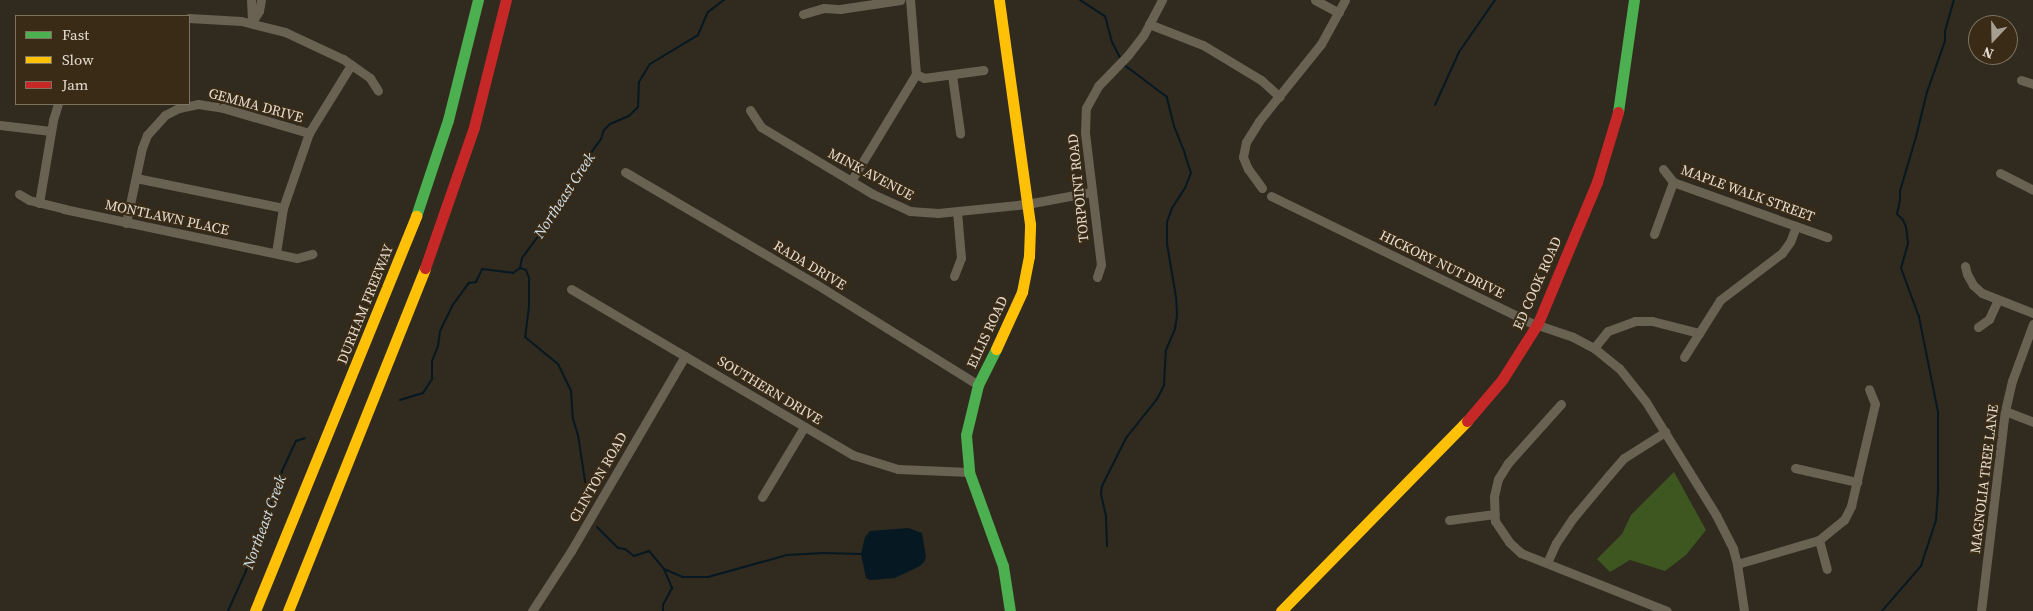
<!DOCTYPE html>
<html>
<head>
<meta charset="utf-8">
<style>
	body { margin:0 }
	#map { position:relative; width:2033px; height:611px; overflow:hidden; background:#312a1e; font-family:"Source Serif 4",serif }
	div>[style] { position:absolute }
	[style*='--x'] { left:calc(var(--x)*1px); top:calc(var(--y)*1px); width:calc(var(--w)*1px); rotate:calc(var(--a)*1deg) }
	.forest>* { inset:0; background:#3e5620 }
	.water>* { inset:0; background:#061822 }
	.stream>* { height:2px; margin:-1px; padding:0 1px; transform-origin:1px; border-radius:1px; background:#061822 }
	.street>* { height:9px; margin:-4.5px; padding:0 4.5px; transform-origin:4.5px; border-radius:4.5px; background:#696253 }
	.fast>* { height:11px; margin:-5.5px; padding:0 5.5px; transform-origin:5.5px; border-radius:5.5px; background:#4caf50 }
	.slow>* { height:11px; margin:-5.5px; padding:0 5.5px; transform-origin:5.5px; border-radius:5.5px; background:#ffc107 }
	.jam>* { height:11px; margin:-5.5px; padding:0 5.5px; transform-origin:5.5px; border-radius:5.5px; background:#c62828 }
	span { translate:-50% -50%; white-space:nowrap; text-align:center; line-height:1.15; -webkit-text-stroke:4px #392b16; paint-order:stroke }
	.street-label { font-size:14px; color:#e5dccf }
	.water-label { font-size:15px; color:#d3e5f1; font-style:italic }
	.legend { position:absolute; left:15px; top:15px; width:175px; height:90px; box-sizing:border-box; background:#392b16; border:1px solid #7e7260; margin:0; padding:6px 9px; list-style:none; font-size:15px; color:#e5dccf }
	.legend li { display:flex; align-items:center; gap:10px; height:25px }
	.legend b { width:25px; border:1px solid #7e7260 }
	.north { position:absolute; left:1968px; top:15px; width:50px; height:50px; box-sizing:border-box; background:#392b16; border:1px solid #7e7260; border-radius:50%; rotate:201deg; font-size:14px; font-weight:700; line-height:20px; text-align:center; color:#e5dccf }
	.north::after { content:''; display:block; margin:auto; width:18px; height:22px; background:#a69e91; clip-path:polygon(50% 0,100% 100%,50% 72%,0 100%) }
</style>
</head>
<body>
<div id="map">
	<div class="forest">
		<div style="clip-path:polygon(1674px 472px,1706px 530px,1686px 555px,1665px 571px,1630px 560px,1610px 572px,1597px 559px,1622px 534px,1631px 515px)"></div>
	</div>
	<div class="water">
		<div style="clip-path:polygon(908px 528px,922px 533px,926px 557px,924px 562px,920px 566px,895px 578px,870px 580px,866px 578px,861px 554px,865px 537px,870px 531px)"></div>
	</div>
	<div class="stream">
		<div style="--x:1080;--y:0;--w:30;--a:33"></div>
		<div style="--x:1105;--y:16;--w:27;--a:75"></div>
		<div style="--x:1112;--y:42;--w:18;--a:63"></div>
		<div style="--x:1435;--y:105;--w:58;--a:-65.6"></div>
		<div style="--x:1459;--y:52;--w:63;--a:-55.3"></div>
		<div style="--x:520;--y:268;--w:6;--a:18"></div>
		<div style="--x:526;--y:270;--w:9;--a:69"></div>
		<div style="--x:529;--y:278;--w:28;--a:90"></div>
		<div style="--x:529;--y:306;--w:31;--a:97"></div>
		<div style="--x:525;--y:337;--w:43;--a:39.3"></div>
		<div style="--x:558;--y:364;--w:30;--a:64"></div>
		<div style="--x:571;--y:391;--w:28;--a:86"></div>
		<div style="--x:573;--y:419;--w:17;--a:73"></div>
		<div style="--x:578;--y:435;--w:66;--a:81.3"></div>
		<div style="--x:400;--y:400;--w:24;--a:-17"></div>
		<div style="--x:423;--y:393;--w:17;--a:-57"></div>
		<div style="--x:432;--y:379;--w:18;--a:-90"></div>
		<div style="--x:432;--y:361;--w:16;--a:-68"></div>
		<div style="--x:438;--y:346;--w:15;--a:-82"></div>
		<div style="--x:440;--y:331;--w:28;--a:-64"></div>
		<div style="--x:452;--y:306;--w:29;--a:-54"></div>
		<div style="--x:469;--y:283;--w:7;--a:-8"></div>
		<div style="--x:476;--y:282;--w:14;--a:-65"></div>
		<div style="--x:482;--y:269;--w:31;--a:7"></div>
		<div style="--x:513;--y:273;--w:9;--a:-36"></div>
		<div style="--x:520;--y:268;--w:10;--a:-79"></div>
		<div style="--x:522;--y:258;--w:69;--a:-53.3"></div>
		<div style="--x:563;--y:203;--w:21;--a:-73"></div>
		<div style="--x:569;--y:183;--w:54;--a:-54"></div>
		<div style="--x:601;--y:139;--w:9;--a:-72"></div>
		<div style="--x:604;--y:130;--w:8;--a:-45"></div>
		<div style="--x:610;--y:124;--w:21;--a:-23"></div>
		<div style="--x:629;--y:116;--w:13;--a:-45"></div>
		<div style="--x:638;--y:107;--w:25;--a:-88"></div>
		<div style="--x:639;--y:82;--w:21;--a:-59"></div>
		<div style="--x:650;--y:64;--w:56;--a:-31.1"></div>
		<div style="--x:698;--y:35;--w:25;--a:-67"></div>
		<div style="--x:708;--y:12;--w:20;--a:-37"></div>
		<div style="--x:597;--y:527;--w:30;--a:45"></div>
		<div style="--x:618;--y:548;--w:7;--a:8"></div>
		<div style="--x:625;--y:549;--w:11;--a:38"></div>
		<div style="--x:634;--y:556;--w:16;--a:-18"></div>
		<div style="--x:649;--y:551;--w:23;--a:50"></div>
		<div style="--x:664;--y:569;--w:21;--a:67"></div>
		<div style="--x:672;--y:588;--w:19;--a:118"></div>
		<div style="--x:663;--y:605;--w:6;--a:90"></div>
		<div style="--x:1107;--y:546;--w:30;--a:-92"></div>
		<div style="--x:1106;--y:516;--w:23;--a:-103"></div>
		<div style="--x:1101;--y:494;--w:8;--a:-83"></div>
		<div style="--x:1102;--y:486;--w:54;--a:-63.4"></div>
		<div style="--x:1126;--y:438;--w:50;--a:-51.5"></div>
		<div style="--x:1157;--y:399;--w:16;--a:-63"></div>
		<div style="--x:1164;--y:385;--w:35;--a:-87"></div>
		<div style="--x:1166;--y:350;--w:23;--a:-67"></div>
		<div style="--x:1175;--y:329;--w:15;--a:-82"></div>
		<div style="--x:1177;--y:314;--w:17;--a:-93"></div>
		<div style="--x:1176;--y:297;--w:54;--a:-99.6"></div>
		<div style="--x:1167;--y:244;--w:22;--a:-90"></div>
		<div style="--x:1167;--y:222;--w:15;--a:-70"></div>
		<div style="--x:1172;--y:208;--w:24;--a:-57"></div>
		<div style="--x:1185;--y:188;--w:16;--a:-68"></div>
		<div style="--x:1191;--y:173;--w:23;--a:-108"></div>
		<div style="--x:1184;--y:151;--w:27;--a:-112"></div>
		<div style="--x:1174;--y:126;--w:30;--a:-104"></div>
		<div style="--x:1167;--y:97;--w:55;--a:-143.1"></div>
		<div style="--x:664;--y:569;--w:21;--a:23"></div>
		<div style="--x:683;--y:577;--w:25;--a:0"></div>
		<div style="--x:708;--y:577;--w:82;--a:-15.6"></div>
		<div style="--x:787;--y:555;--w:33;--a:-3"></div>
		<div style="--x:820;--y:553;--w:42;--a:1.4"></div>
		<div style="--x:228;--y:611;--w:44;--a:-65.8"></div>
		<div style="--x:246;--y:571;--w:32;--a:-76"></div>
		<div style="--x:254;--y:540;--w:8;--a:-45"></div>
		<div style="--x:260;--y:534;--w:15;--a:-67"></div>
		<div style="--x:266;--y:520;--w:52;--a:-71.9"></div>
		<div style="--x:282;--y:471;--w:33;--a:-65"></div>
		<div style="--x:296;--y:441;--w:9;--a:-18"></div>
		<div style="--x:1882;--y:611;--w:60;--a:-49.1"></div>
		<div style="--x:1921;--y:566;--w:48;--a:-71.9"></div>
		<div style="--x:1936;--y:520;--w:32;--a:-86"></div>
		<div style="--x:1938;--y:488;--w:76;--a:-90"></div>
		<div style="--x:1938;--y:412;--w:97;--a:-101.3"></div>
		<div style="--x:1919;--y:317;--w:52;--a:-110.2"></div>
		<div style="--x:1901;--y:268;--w:26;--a:-74"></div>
		<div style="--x:1908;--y:243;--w:16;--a:-97"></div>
		<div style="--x:1906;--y:227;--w:8;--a:-113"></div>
		<div style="--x:1903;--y:220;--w:8;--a:-135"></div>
		<div style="--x:1897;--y:214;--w:14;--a:-78"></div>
		<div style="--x:1900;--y:200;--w:9;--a:-90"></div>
		<div style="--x:1900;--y:191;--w:56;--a:-73.5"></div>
		<div style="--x:1916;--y:137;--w:46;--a:-76.3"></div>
		<div style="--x:1927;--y:92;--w:54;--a:-70.6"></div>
		<div style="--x:1945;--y:41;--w:10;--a:-90"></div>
		<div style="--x:1945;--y:31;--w:32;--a:-74"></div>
	</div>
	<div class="street">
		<div style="--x:251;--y:0;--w:22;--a:87"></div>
		<div style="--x:1315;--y:0;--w:27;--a:28"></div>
		<div style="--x:803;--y:14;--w:22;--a:-16"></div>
		<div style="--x:824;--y:8;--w:16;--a:4"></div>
		<div style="--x:840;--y:9;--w:61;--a:-8.5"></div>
		<div style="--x:189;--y:18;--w:52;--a:3.3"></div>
		<div style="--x:241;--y:21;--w:45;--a:14"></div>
		<div style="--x:285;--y:32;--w:64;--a:25"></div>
		<div style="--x:343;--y:59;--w:33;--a:35"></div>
		<div style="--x:370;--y:78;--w:15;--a:58"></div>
		<div style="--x:252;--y:22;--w:13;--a:-58"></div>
		<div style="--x:259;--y:11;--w:11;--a:-80"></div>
		<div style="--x:1149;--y:24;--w:58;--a:21.3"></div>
		<div style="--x:1203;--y:45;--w:68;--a:31.1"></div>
		<div style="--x:1261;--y:80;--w:25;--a:42"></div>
		<div style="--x:916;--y:74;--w:9;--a:27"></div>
		<div style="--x:924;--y:78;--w:60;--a:-7.7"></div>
		<div style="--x:952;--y:75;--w:59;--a:82.1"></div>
		<div style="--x:2021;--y:80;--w:13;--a:18"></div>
		<div style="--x:750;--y:110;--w:20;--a:57"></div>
		<div style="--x:761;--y:127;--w:131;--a:30.9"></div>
		<div style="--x:873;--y:194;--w:41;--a:24.7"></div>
		<div style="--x:910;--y:211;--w:28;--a:4"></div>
		<div style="--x:938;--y:213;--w:89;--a:-5.8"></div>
		<div style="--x:1027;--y:204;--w:65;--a:-10.6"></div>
		<div style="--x:0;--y:125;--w:51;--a:6.7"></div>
		<div style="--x:1663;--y:169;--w:16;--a:52"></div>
		<div style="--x:1673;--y:182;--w:164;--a:19.7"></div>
		<div style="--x:625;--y:172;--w:221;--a:30.4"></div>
		<div style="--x:816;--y:284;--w:191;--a:31.9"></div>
		<div style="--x:2000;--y:173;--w:37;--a:27"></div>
		<div style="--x:136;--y:178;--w:150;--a:11.5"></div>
		<div style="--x:851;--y:181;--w:125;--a:-58.7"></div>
		<div style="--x:916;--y:74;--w:74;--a:-94.6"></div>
		<div style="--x:1262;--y:188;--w:24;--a:-126"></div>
		<div style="--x:1248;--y:169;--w:13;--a:-113"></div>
		<div style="--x:1243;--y:157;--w:15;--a:-79"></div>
		<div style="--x:1246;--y:142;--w:25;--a:-58"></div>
		<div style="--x:1259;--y:121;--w:99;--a:-51.2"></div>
		<div style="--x:1321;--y:44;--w:50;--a:-61.4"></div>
		<div style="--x:19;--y:194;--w:12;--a:31"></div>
		<div style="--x:29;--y:200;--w:36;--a:14"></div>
		<div style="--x:64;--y:209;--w:238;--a:11.9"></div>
		<div style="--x:297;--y:258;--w:16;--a:-15"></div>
		<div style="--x:1271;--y:196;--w:287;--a:26"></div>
		<div style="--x:1529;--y:322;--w:46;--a:18.8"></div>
		<div style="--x:1573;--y:337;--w:24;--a:28"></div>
		<div style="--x:1594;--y:348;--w:32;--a:39"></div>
		<div style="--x:1619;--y:368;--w:43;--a:51.5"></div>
		<div style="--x:1646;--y:402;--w:133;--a:58.2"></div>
		<div style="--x:1716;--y:515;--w:38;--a:63"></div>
		<div style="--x:1733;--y:549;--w:16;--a:75"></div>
		<div style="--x:1737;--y:564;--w:48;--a:81.5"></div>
		<div style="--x:39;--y:203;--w:84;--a:-80.4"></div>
		<div style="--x:53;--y:120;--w:17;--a:-73"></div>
		<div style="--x:126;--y:223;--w:77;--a:-78"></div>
		<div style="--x:142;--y:148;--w:14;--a:-69"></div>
		<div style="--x:147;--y:135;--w:27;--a:-48"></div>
		<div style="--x:165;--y:115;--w:16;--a:-27"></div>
		<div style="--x:179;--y:108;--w:19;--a:-12"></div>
		<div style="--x:198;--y:104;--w:25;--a:9"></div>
		<div style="--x:223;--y:108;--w:90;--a:16.2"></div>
		<div style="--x:1654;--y:234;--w:55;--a:-69.9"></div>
		<div style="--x:276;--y:253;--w:46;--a:-81.2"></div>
		<div style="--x:283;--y:208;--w:79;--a:-70.9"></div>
		<div style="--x:309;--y:133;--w:80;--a:-58.3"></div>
		<div style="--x:1965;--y:266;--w:8;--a:76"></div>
		<div style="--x:1967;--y:274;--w:13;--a:61"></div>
		<div style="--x:1973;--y:285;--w:12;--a:42"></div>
		<div style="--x:1982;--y:293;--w:55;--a:21.4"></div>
		<div style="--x:954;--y:276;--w:19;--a:-69"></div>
		<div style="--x:961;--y:258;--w:47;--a:-94.9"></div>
		<div style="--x:1097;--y:277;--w:13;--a:-72"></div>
		<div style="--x:1101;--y:265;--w:133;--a:-96.9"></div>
		<div style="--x:1085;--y:133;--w:25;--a:-88"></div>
		<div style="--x:1086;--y:108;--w:25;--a:-61"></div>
		<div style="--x:1098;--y:86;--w:43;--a:-45.9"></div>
		<div style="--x:1128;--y:55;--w:24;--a:-52"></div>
		<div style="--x:1143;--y:36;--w:41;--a:-62.2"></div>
		<div style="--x:571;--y:289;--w:327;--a:30.5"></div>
		<div style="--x:853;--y:455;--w:47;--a:17.3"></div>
		<div style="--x:898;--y:469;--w:71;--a:2.4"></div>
		<div style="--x:1978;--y:327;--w:14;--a:-36"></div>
		<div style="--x:1989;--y:319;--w:21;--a:-65"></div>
		<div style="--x:1594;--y:348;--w:22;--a:-51"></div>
		<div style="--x:1608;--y:331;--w:29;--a:-20"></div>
		<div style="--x:1635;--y:321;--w:17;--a:0"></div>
		<div style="--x:1652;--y:321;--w:49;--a:14.3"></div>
		<div style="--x:1684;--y:357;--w:67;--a:-57.7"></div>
		<div style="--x:1720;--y:300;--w:78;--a:-37.2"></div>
		<div style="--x:1782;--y:253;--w:14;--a:-54"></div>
		<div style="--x:1790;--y:242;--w:17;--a:-69"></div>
		<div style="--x:1561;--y:404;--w:79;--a:131.9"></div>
		<div style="--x:1508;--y:463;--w:19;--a:122"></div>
		<div style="--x:1498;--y:479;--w:17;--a:103"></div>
		<div style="--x:1494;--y:496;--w:25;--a:88"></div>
		<div style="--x:1495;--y:521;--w:25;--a:56"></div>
		<div style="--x:1509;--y:542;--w:16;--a:43"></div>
		<div style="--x:1521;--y:553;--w:157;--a:21.7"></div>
		<div style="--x:2005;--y:411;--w:30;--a:21"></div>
		<div style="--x:1795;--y:468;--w:64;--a:12.7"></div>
		<div style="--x:762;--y:497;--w:82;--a:-59"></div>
		<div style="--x:1449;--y:520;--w:46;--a:-7.4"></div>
		<div style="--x:1819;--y:540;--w:30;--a:75"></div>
		<div style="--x:1547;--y:563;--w:22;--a:-66"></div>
		<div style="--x:1556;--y:543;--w:30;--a:-56"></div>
		<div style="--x:1573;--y:518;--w:56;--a:-50.1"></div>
		<div style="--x:1609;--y:475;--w:23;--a:-49"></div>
		<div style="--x:1624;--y:458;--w:49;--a:-32.4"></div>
		<div style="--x:1737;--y:564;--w:85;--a:-16.3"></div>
		<div style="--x:1819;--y:540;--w:32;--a:-39"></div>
		<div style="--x:1844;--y:520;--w:16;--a:-63"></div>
		<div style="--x:1851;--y:506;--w:105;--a:-76.8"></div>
		<div style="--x:1875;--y:404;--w:16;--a:-112"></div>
		<div style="--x:532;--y:611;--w:72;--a:-57"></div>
		<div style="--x:571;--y:551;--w:226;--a:-59.7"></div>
		<div style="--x:1981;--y:611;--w:201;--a:-83.2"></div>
		<div style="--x:2005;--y:411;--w:31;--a:-77"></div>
		<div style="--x:2012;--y:381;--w:61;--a:-69.8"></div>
	</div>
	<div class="fast">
		<div style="--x:1618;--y:112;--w:113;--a:-81.9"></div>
		<div style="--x:416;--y:216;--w:101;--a:-71.6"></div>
		<div style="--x:448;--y:120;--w:124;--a:-76"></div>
		<div style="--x:996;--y:349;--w:40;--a:116.6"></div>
		<div style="--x:978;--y:385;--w:51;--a:103.5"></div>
		<div style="--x:966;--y:435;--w:37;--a:85"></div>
		<div style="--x:969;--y:472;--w:100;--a:70.1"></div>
		<div style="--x:1003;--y:566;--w:46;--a:81.2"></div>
	</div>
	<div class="slow">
		<div style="--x:996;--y:349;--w:63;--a:-65.5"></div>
		<div style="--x:1022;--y:292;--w:37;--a:-79"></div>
		<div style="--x:1029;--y:256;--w:32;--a:-88"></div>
		<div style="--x:1030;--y:224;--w:226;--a:-97.9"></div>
		<div style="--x:255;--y:611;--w:427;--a:-67.8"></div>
		<div style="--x:288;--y:611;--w:369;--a:-68.2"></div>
		<div style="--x:1281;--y:611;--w:266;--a:-45.6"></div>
	</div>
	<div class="jam">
		<div style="--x:425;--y:268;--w:149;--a:-70.8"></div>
		<div style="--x:474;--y:127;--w:131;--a:-75.9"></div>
		<div style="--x:1467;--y:421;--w:54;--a:-49.5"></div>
		<div style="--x:1502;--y:380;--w:67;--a:-57.7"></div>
		<div style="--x:1538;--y:323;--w:153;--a:-67.3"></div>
		<div style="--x:1597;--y:182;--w:73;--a:-73.3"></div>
	</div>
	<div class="street-label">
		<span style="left:256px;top:105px;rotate:15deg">GEMMA DRIVE</span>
		<span style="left:871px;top:174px;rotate:28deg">MINK AVENUE</span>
		<span style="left:1078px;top:188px;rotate:-96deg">TORPOINT ROAD</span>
		<span style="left:1748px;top:193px;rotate:20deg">MAPLE WALK STREET</span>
		<span style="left:167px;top:217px;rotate:12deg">MONTLAWN PLACE</span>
		<span style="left:1442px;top:264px;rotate:26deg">HICKORY NUT DRIVE</span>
		<span style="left:810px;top:265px;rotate:31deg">RADA DRIVE</span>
		<span style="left:1537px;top:283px;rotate:-66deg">ED COOK ROAD</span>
		<span style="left:365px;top:304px;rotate:-68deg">DURHAM FREEWAY</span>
		<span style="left:987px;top:332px;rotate:-65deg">ELLIS ROAD</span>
		<span style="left:770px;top:390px;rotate:31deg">SOUTHERN DRIVE</span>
		<span style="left:598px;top:477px;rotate:-60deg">CLINTON ROAD</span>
		<span style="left:1984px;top:479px;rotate:-83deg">MAGNOLIA TREE LANE</span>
	</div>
	<div class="water-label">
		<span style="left:564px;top:195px;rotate:-57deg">Northeast Creek</span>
		<span style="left:264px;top:522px;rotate:-70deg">Northeast Creek</span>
	</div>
	<ul class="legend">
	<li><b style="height:6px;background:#4caf50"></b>Fast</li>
	<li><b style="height:6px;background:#ffc107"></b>Slow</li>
	<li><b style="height:6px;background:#c62828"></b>Jam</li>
	</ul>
	<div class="north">N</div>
</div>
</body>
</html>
